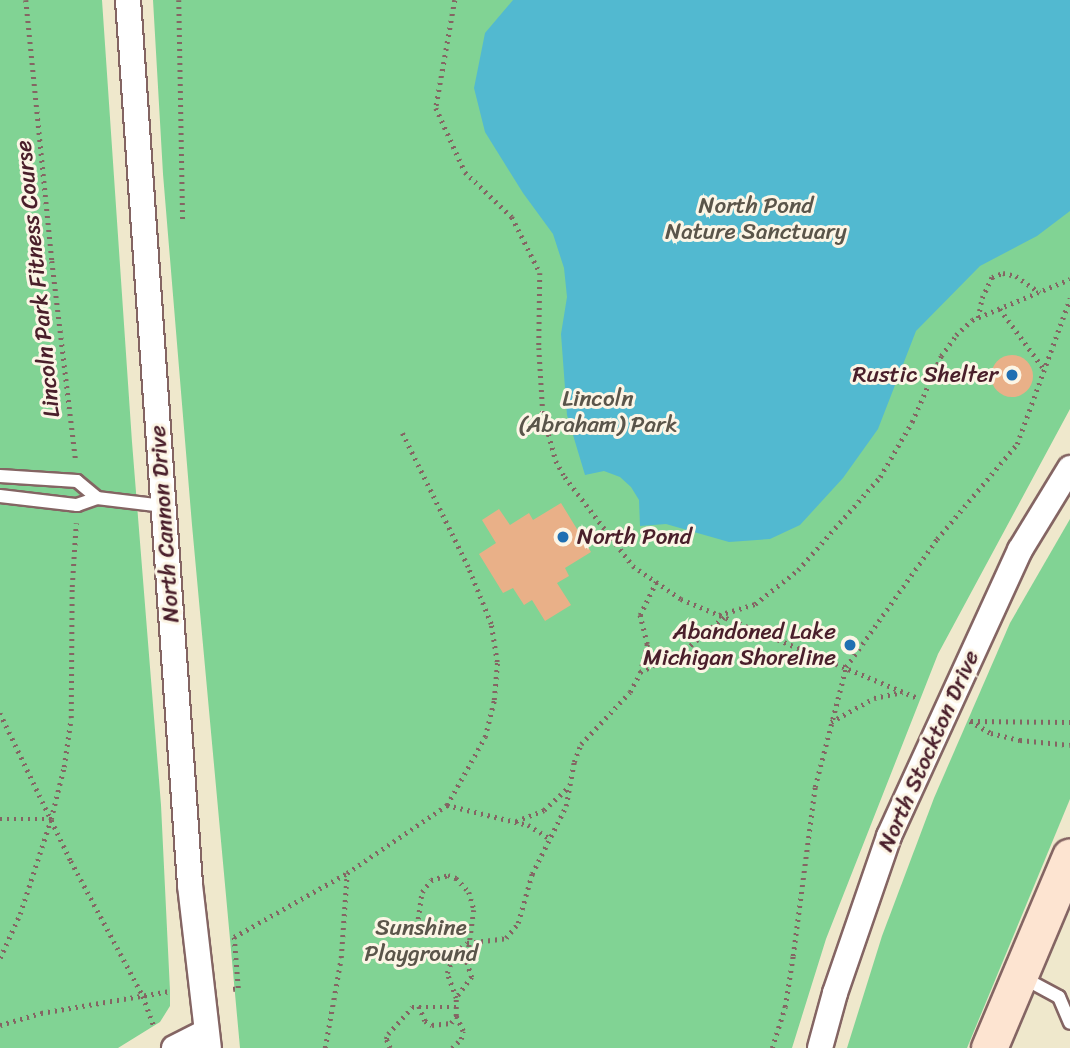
<!DOCTYPE html>
<html>
<head>
<meta charset="utf-8">
<style>
	body { margin:0 }
	#map { position:relative; width:1070px; height:1048px; overflow:hidden; background:#efe8cc; font-family:Sriracha,sans-serif }
	div>[style] { position:absolute }
	[style*='--x'] { left:calc(var(--x)*1px); top:calc(var(--y)*1px); width:calc(var(--w)*1px); rotate:calc(var(--a)*1deg) }
	.green>* { inset:0; background:#81d394 }
	.water>* { inset:0; background:#52b9d0 }
	.building>* { inset:0; background:#e9b088 }
	.round { border-radius:50% }
	.path>* { height:4.5px; margin-top:-2.25px; transform-origin:0; background:repeating-linear-gradient(90deg,#846563 0 2px,transparent 0 7px) }
	.roads { filter:drop-shadow(2px 0 #846563) drop-shadow(-2px 0 #846563) drop-shadow(0 2px #846563) drop-shadow(0 -2px #846563) }
	.service>* { height:12px; margin:-6px; padding:0 6px; transform-origin:6px; border-radius:6px; background:#fff }
	.minor>* { height:24px; margin:-12px; padding:0 12px; transform-origin:12px; border-radius:12px; background:#fff }
	.secondary>* { height:35px; margin:-17.5px; padding:0 17.5px; transform-origin:17.5px; border-radius:17.5px; background:#fde4d1 }
	.dots>* { width:19px; height:19px; translate:-50% -50%; box-sizing:border-box; border:4px solid #fcf5e5; border-radius:50% }
	span { translate:-50% -50%; white-space:nowrap; text-align:center; line-height:1.15; -webkit-text-stroke:6px #fcf5e5; paint-order:stroke }
	.park-label { font-size:23px; color:#5a554a }
	.street-label { font-size:23px; color:#4a1f2b }
	.poi-label { font-size:23px; color:#4a1f2b }
	.right { translate:-100% -50%; text-align:right }
	.left { translate:0 -50%; text-align:left }
</style>
</head>
<body>
<div id="map">
	<div class="green">
		<div style="clip-path:polygon(0 0,102px 0,132px 442px,161px 805px,170px 991px,170px 1006px,160px 1022px,118px 1048px,0 1048px)"></div>
		<div style="clip-path:polygon(153px 0,1070px 0,1070px 409px,938px 654px,826px 939px,792px 1048px,240px 1048px,192px 525px,163px 174px)"></div>
		<div style="clip-path:polygon(1070px 519px,1070px 799px,967px 1048px,847px 1048px,882px 936px,934px 798px,1010px 623px)"></div>
	</div>
	<div class="water">
		<div style="clip-path:polygon(513px 0,1070px 0,1070px 211px,1037px 236px,980px 266px,916px 331px,878px 429px,843px 478px,800px 525px,770px 539px,729px 542px,666px 524px,640px 526px,639px 500px,631px 487px,620px 477px,604px 471px,585px 475px,567px 415px,561px 334px,567px 297px,564px 268px,553px 234px,523px 193px,485px 132px,474px 88px,485px 33px)"></div>
	</div>
	<div class="building">
		<div class="round" style="left:991px;top:355px;width:42px;height:42px"></div>
		<div style="clip-path:polygon(561px 503px,591px 552px,565px 568px,569px 576px,557px 583px,571px 605px,545px 621px,532px 600px,524px 605px,513px 588px,503px 593px,479px 554px,496px 543px,482px 520px,499px 509px,510px 525px,529px 513px,533px 520px)"></div>
	</div>
	<div class="path">
		<div style="--x:26;--y:0;--w:262;--a:84.3"></div>
		<div style="--x:52;--y:261;--w:202;--a:83.2"></div>
		<div style="--x:179;--y:0;--w:223;--a:89"></div>
		<div style="--x:455;--y:0;--w:110;--a:100"></div>
		<div style="--x:436;--y:108;--w:70;--a:65.6"></div>
		<div style="--x:465;--y:172;--w:65;--a:43.8"></div>
		<div style="--x:512;--y:217;--w:63;--a:63.4"></div>
		<div style="--x:540;--y:273;--w:75;--a:90.8"></div>
		<div style="--x:539;--y:348;--w:66;--a:86.5"></div>
		<div style="--x:543;--y:414;--w:49;--a:74.5"></div>
		<div style="--x:556;--y:461;--w:18;--a:61"></div>
		<div style="--x:565;--y:477;--w:112;--a:52.6"></div>
		<div style="--x:633;--y:566;--w:58;--a:34.5"></div>
		<div style="--x:681;--y:599;--w:257;--a:22.7"></div>
		<div style="--x:1000;--y:309;--w:74;--a:53.7"></div>
		<div style="--x:978;--y:318;--w:20;--a:-79"></div>
		<div style="--x:982;--y:298;--w:23;--a:-65"></div>
		<div style="--x:992;--y:277;--w:12;--a:-20"></div>
		<div style="--x:1003;--y:273;--w:13;--a:13"></div>
		<div style="--x:1016;--y:276;--w:29;--a:35"></div>
		<div style="--x:719;--y:615;--w:38;--a:-17"></div>
		<div style="--x:755;--y:604;--w:55;--a:-38.3"></div>
		<div style="--x:798;--y:570;--w:124;--a:-48.6"></div>
		<div style="--x:880;--y:477;--w:64;--a:-59.8"></div>
		<div style="--x:912;--y:422;--w:72;--a:-66.3"></div>
		<div style="--x:941;--y:356;--w:26;--a:-54"></div>
		<div style="--x:956;--y:335;--w:22;--a:-43"></div>
		<div style="--x:972;--y:320;--w:106;--a:-22.7"></div>
		<div style="--x:640;--y:672;--w:50;--a:-26.1"></div>
		<div style="--x:685;--y:650;--w:51;--a:-40.2"></div>
		<div style="--x:0;--y:713;--w:164;--a:64.4"></div>
		<div style="--x:71;--y:861;--w:153;--a:61.9"></div>
		<div style="--x:143;--y:996;--w:32;--a:70"></div>
		<div style="--x:970;--y:721;--w:24;--a:30"></div>
		<div style="--x:991;--y:733;--w:30;--a:14"></div>
		<div style="--x:1020;--y:740;--w:50;--a:5.7"></div>
		<div style="--x:971;--y:721;--w:99;--a:0.6"></div>
		<div style="--x:831;--y:722;--w:49;--a:-29.2"></div>
		<div style="--x:874;--y:698;--w:29;--a:-12"></div>
		<div style="--x:447;--y:805;--w:83;--a:13.9"></div>
		<div style="--x:528;--y:825;--w:25;--a:32"></div>
		<div style="--x:0;--y:819;--w:51;--a:0"></div>
		<div style="--x:516;--y:821;--w:30;--a:-21"></div>
		<div style="--x:544;--y:810;--w:35;--a:-43"></div>
		<div style="--x:418;--y:919;--w:27;--a:-82"></div>
		<div style="--x:422;--y:892;--w:15;--a:-53"></div>
		<div style="--x:431;--y:880;--w:18;--a:-16"></div>
		<div style="--x:448;--y:875;--w:9;--a:21"></div>
		<div style="--x:456;--y:878;--w:19;--a:47"></div>
		<div style="--x:469;--y:892;--w:19;--a:74"></div>
		<div style="--x:474;--y:910;--w:52;--a:97.7"></div>
		<div style="--x:467;--y:962;--w:16;--a:72"></div>
		<div style="--x:472;--y:977;--w:26;--a:127"></div>
		<div style="--x:0;--y:958;--w:48;--a:-65.6"></div>
		<div style="--x:20;--y:914;--w:100;--a:-71.9"></div>
		<div style="--x:51;--y:819;--w:54;--a:-76"></div>
		<div style="--x:64;--y:767;--w:49;--a:-81.9"></div>
		<div style="--x:71;--y:718;--w:131;--a:-89.6"></div>
		<div style="--x:72;--y:587;--w:64;--a:-86.4"></div>
		<div style="--x:233;--y:989;--w:5;--a:-11"></div>
		<div style="--x:238;--y:988;--w:51;--a:-94.5"></div>
		<div style="--x:234;--y:937;--w:130;--a:-29.5"></div>
		<div style="--x:347;--y:873;--w:121;--a:-34.2"></div>
		<div style="--x:447;--y:805;--w:78;--a:-60.8"></div>
		<div style="--x:485;--y:737;--w:38;--a:-76"></div>
		<div style="--x:494;--y:700;--w:38;--a:-85"></div>
		<div style="--x:497;--y:662;--w:38;--a:-99"></div>
		<div style="--x:491;--y:624;--w:61;--a:-112"></div>
		<div style="--x:468;--y:567;--w:149;--a:-116.2"></div>
		<div style="--x:419;--y:1006;--w:16;--a:68"></div>
		<div style="--x:425;--y:1021;--w:8;--a:30"></div>
		<div style="--x:432;--y:1025;--w:19;--a:-6"></div>
		<div style="--x:451;--y:1023;--w:9;--a:-54"></div>
		<div style="--x:456;--y:1016;--w:18;--a:-90"></div>
		<div style="--x:456;--y:998;--w:27;--a:-110"></div>
		<div style="--x:447;--y:973;--w:22;--a:-69"></div>
		<div style="--x:455;--y:952;--w:15;--a:-37"></div>
		<div style="--x:467;--y:943;--w:39;--a:-7"></div>
		<div style="--x:506;--y:938;--w:19;--a:-51"></div>
		<div style="--x:518;--y:923;--w:51;--a:-74.1"></div>
		<div style="--x:532;--y:874;--w:76;--a:-63.4"></div>
		<div style="--x:566;--y:806;--w:45;--a:-79.7"></div>
		<div style="--x:574;--y:762;--w:19;--a:-69"></div>
		<div style="--x:581;--y:744;--w:71;--a:-46.7"></div>
		<div style="--x:630;--y:692;--w:21;--a:-62"></div>
		<div style="--x:640;--y:673;--w:30;--a:-76"></div>
		<div style="--x:647;--y:644;--w:30;--a:-104"></div>
		<div style="--x:640;--y:615;--w:37;--a:-64"></div>
		<div style="--x:0;--y:1025;--w:43;--a:-16.3"></div>
		<div style="--x:41;--y:1013;--w:131;--a:-9.7"></div>
		<div style="--x:325;--y:1048;--w:91;--a:-79.9"></div>
		<div style="--x:341;--y:958;--w:85;--a:-86"></div>
		<div style="--x:390;--y:1048;--w:10;--a:-114"></div>
		<div style="--x:386;--y:1039;--w:5;--a:-68"></div>
		<div style="--x:388;--y:1034;--w:36;--a:-48"></div>
		<div style="--x:412;--y:1007;--w:44;--a:0"></div>
		<div style="--x:452;--y:1048;--w:13;--a:-45"></div>
		<div style="--x:461;--y:1039;--w:8;--a:-76"></div>
		<div style="--x:463;--y:1031;--w:17;--a:-115"></div>
		<div style="--x:772;--y:1048;--w:43;--a:-72.4"></div>
		<div style="--x:785;--y:1007;--w:52;--a:-81.1"></div>
		<div style="--x:793;--y:956;--w:170;--a:-82.6"></div>
		<div style="--x:815;--y:787;--w:124;--a:-75.5"></div>
		<div style="--x:846;--y:667;--w:157;--a:-54.6"></div>
		<div style="--x:937;--y:539;--w:124;--a:-49.9"></div>
		<div style="--x:1017;--y:444;--w:155;--a:-70"></div>
	</div>
	<div class="roads">
		<div class="service">
			<div style="--x:0;--y:476;--w:77;--a:3.7"></div>
			<div style="--x:77;--y:481;--w:26;--a:40"></div>
			<div style="--x:97;--y:498;--w:67;--a:6.8"></div>
			<div style="--x:0;--y:496;--w:78;--a:6.7"></div>
			<div style="--x:77;--y:505;--w:21;--a:-19"></div>
			<div style="--x:1020;--y:976;--w:44;--a:28.3"></div>
			<div style="--x:1059;--y:997;--w:28;--a:67"></div>
		</div>
		<div class="minor">
			<div style="--x:128;--y:0;--w:887;--a:85.99"></div>
			<div style="--x:190;--y:885;--w:164;--a:83.4"></div>
			<div style="--x:174;--y:1048;--w:36;--a:-27"></div>
			<div style="--x:820;--y:1048;--w:57;--a:-74.7"></div>
			<div style="--x:835;--y:993;--w:166;--a:-71"></div>
			<div style="--x:889;--y:836;--w:315;--a:-65.4"></div>
			<div style="--x:1020;--y:550;--w:96;--a:-58.6"></div>
		</div>
		<div class="secondary">
			<div style="--x:989;--y:1048;--w:208;--a:-67.1"></div>
		</div>
	</div>
	<div class="dots">
		<div style="left:1012px;top:375px;background:#1f6fb2"></div>
		<div style="left:563px;top:537px;background:#1f6fb2"></div>
		<div style="left:850px;top:645px;background:#1f6fb2"></div>
	</div>
	<div class="park-label">
		<span style="left:756px;top:219px">North Pond<br>Nature Sanctuary</span>
		<span style="left:598px;top:412px">Lincoln<br>(Abraham) Park</span>
		<span style="left:421px;top:941px">Sunshine<br>Playground</span>
	</div>
	<div class="street-label">
		<span style="left:38px;top:279px;rotate:-96deg">Lincoln Park Fitness Course</span>
		<span style="left:165px;top:524px;rotate:-94deg">North Cannon Drive</span>
		<span style="left:929px;top:751px;rotate:-66deg">North Stockton Drive</span>
	</div>
	<div class="poi-label">
		<span class="right" style="left:998px;top:375px">Rustic Shelter</span>
		<span class="left" style="left:577px;top:537px">North Pond</span>
		<span class="right" style="left:836px;top:645px">Abandoned Lake<br>Michigan Shoreline</span>
	</div>
</div>
</body>
</html>
